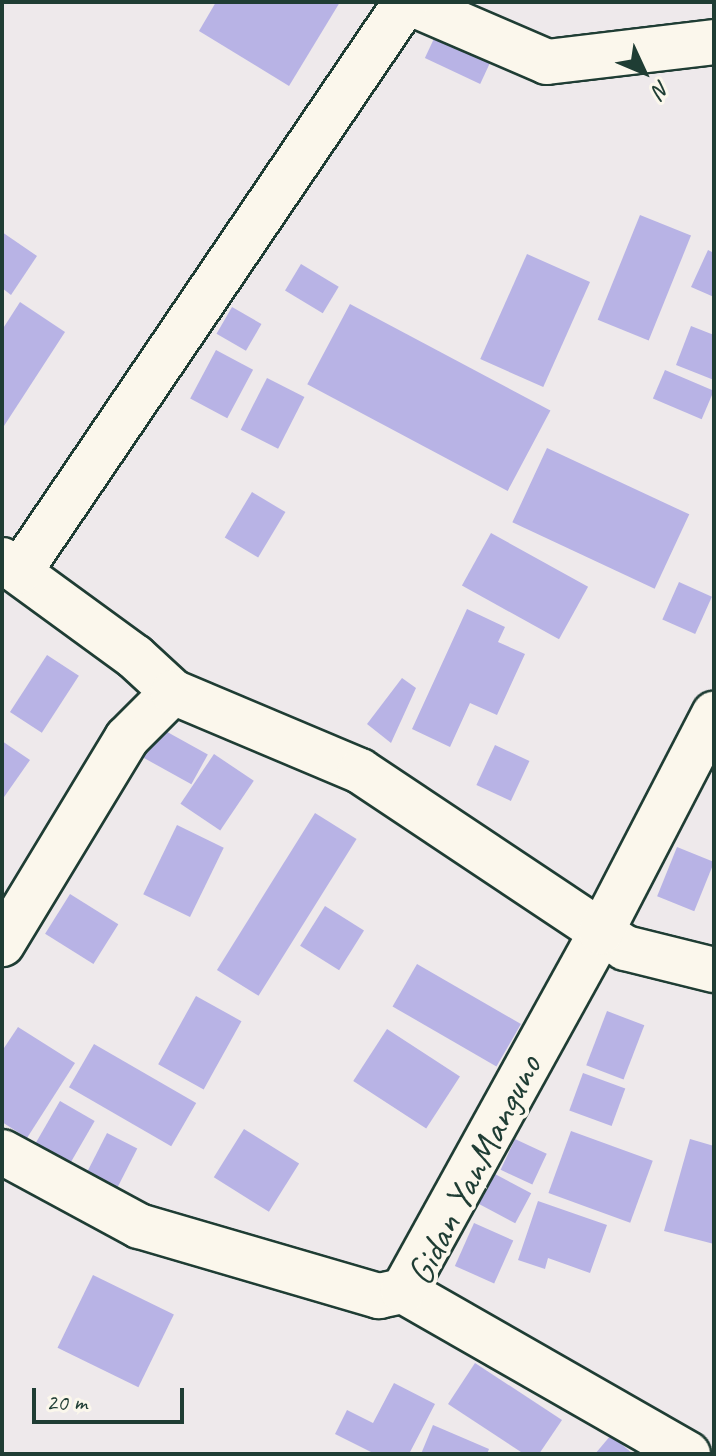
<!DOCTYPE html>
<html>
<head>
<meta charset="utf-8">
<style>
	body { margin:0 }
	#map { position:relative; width:716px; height:1456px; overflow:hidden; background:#eee9eb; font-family:Caveat,sans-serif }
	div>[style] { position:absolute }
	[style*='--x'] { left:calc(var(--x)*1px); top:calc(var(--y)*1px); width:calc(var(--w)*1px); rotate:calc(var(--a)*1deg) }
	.building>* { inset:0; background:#b8b3e5; transform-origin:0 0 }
	.roads { filter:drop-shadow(2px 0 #1f3d34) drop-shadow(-2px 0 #1f3d34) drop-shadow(0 2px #1f3d34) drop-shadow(0 -2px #1f3d34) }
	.minor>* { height:44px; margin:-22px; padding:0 22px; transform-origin:22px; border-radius:22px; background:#fbf7ec }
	span { translate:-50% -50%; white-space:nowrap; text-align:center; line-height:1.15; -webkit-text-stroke:8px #fbf7ec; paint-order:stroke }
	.street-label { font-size:38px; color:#1f3d34 }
	.frame { position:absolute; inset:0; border:4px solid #1f3d34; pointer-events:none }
	.north { position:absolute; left:604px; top:32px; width:80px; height:80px; -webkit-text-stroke:6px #fbf7ec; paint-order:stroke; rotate:134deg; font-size:22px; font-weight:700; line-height:32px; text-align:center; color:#1f3d34 }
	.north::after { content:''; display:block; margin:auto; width:28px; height:36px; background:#1f3d34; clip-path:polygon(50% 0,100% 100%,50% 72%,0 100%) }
	.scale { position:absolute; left:32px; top:1388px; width:152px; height:36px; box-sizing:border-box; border:4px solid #1f3d34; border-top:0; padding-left:10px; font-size:24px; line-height:28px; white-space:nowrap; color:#1f3d34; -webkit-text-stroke:6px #fbf7ec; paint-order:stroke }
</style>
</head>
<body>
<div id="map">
	<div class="building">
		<div style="clip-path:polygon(216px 2px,340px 2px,289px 86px,199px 31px)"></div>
		<div style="left:438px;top:30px;width:61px;height:31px;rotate:25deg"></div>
		<div style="left:640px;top:215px;width:55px;height:113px;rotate:22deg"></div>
		<div style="clip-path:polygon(2px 232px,37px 256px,11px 295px,2px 288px)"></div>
		<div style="clip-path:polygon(708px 250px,714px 253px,714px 297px,691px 287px)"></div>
		<div style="left:527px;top:254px;width:69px;height:115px;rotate:24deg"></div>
		<div style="left:301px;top:264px;width:44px;height:31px;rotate:31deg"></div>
		<div style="clip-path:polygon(20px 302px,65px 332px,2px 429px,2px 330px)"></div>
		<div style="left:350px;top:304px;width:227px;height:91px;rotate:28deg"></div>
		<div style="left:232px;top:307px;width:34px;height:31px;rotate:30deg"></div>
		<div style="clip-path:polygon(691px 326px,714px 335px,714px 380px,676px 365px)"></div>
		<div style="left:216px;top:350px;width:42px;height:55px;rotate:28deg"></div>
		<div style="left:665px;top:370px;width:53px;height:31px;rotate:23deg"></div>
		<div style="left:267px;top:378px;width:42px;height:58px;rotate:27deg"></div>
		<div style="left:547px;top:448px;width:157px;height:82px;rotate:25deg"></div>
		<div style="left:252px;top:492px;width:39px;height:53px;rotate:31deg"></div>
		<div style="left:491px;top:533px;width:111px;height:60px;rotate:29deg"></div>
		<div style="left:679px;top:582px;width:36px;height:41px;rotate:24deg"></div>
		<div style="clip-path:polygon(467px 609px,505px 627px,498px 642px,525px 654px,497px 715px,470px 703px,450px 747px,412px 729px)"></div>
		<div style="left:47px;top:655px;width:38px;height:68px;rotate:33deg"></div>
		<div style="clip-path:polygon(402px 678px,416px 688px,391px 743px,367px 724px)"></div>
		<div style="left:151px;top:723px;width:65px;height:34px;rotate:29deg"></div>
		<div style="clip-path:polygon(2px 741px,30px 760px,2px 800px)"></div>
		<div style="left:495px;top:745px;width:38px;height:44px;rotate:25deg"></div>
		<div style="left:214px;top:754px;width:48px;height:60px;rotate:34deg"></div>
		<div style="left:315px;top:813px;width:49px;height:185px;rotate:32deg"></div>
		<div style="left:177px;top:825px;width:52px;height:77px;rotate:26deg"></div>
		<div style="left:677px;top:847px;width:40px;height:53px;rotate:22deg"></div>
		<div style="left:70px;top:894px;width:57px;height:47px;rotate:32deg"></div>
		<div style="left:325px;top:906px;width:46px;height:47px;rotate:32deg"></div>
		<div style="left:417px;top:964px;width:120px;height:49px;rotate:30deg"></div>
		<div style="left:196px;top:996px;width:52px;height:78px;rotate:29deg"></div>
		<div style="left:607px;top:1011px;width:40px;height:58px;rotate:21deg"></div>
		<div style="clip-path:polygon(18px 1027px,75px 1063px,27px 1138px,2px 1122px,2px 1051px)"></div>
		<div style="left:387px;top:1029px;width:87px;height:62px;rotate:33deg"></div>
		<div style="left:94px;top:1044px;width:118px;height:50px;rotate:30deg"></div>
		<div style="left:583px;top:1073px;width:45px;height:40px;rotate:20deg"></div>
		<div style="left:60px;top:1101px;width:40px;height:52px;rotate:30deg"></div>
		<div style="left:244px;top:1129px;width:65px;height:57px;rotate:32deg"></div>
		<div style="left:571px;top:1131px;width:87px;height:66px;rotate:20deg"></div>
		<div style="left:107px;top:1133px;width:34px;height:44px;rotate:27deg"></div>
		<div style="left:515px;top:1139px;width:35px;height:34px;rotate:25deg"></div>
		<div style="clip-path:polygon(690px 1139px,714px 1146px,714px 1244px,664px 1231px)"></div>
		<div style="left:495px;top:1174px;width:41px;height:34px;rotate:28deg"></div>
		<div style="clip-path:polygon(538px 1201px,607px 1225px,590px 1273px,548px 1258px,545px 1269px,518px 1260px)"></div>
		<div style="left:474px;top:1223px;width:43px;height:47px;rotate:24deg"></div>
		<div style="left:93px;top:1275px;width:90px;height:81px;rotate:26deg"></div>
		<div style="clip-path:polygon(475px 1363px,562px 1420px,539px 1454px,524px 1454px,448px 1404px)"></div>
		<div style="clip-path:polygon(394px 1383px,435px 1404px,409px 1454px,375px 1454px,335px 1434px,347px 1410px,373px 1423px)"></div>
		<div style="clip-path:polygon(433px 1425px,489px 1449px,487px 1454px,421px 1454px)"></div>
		<div style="clip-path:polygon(611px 1435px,633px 1454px,595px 1454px)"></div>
	</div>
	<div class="roads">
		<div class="minor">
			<div style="--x:408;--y:2;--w:151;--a:23.3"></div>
			<div style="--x:547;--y:62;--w:168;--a:-6.8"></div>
			<div style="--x:2;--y:560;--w:165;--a:36.1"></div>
			<div style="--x:135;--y:657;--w:52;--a:42.6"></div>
			<div style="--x:173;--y:692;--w:65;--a:135"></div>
			<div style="--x:127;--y:738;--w:241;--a:121.2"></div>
			<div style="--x:20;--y:571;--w:688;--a:-55.85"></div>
			<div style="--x:173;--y:692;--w:203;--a:22.9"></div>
			<div style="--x:360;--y:771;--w:319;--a:33.7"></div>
			<div style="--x:625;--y:948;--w:92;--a:13.9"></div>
			<div style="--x:2;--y:1152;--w:156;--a:28.4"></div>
			<div style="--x:139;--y:1226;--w:250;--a:16.3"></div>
			<div style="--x:379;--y:1296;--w:25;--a:-12"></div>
			<div style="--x:688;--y:1454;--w:328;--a:-150.2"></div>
			<div style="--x:403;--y:1291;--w:410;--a:-61.1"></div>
			<div style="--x:601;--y:932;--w:246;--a:-62.6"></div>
		</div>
	</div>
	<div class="street-label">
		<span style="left:474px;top:1170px;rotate:-63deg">Gidan YanManguno</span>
	</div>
	<div class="frame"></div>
	<div class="north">N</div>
	<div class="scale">20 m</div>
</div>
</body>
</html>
